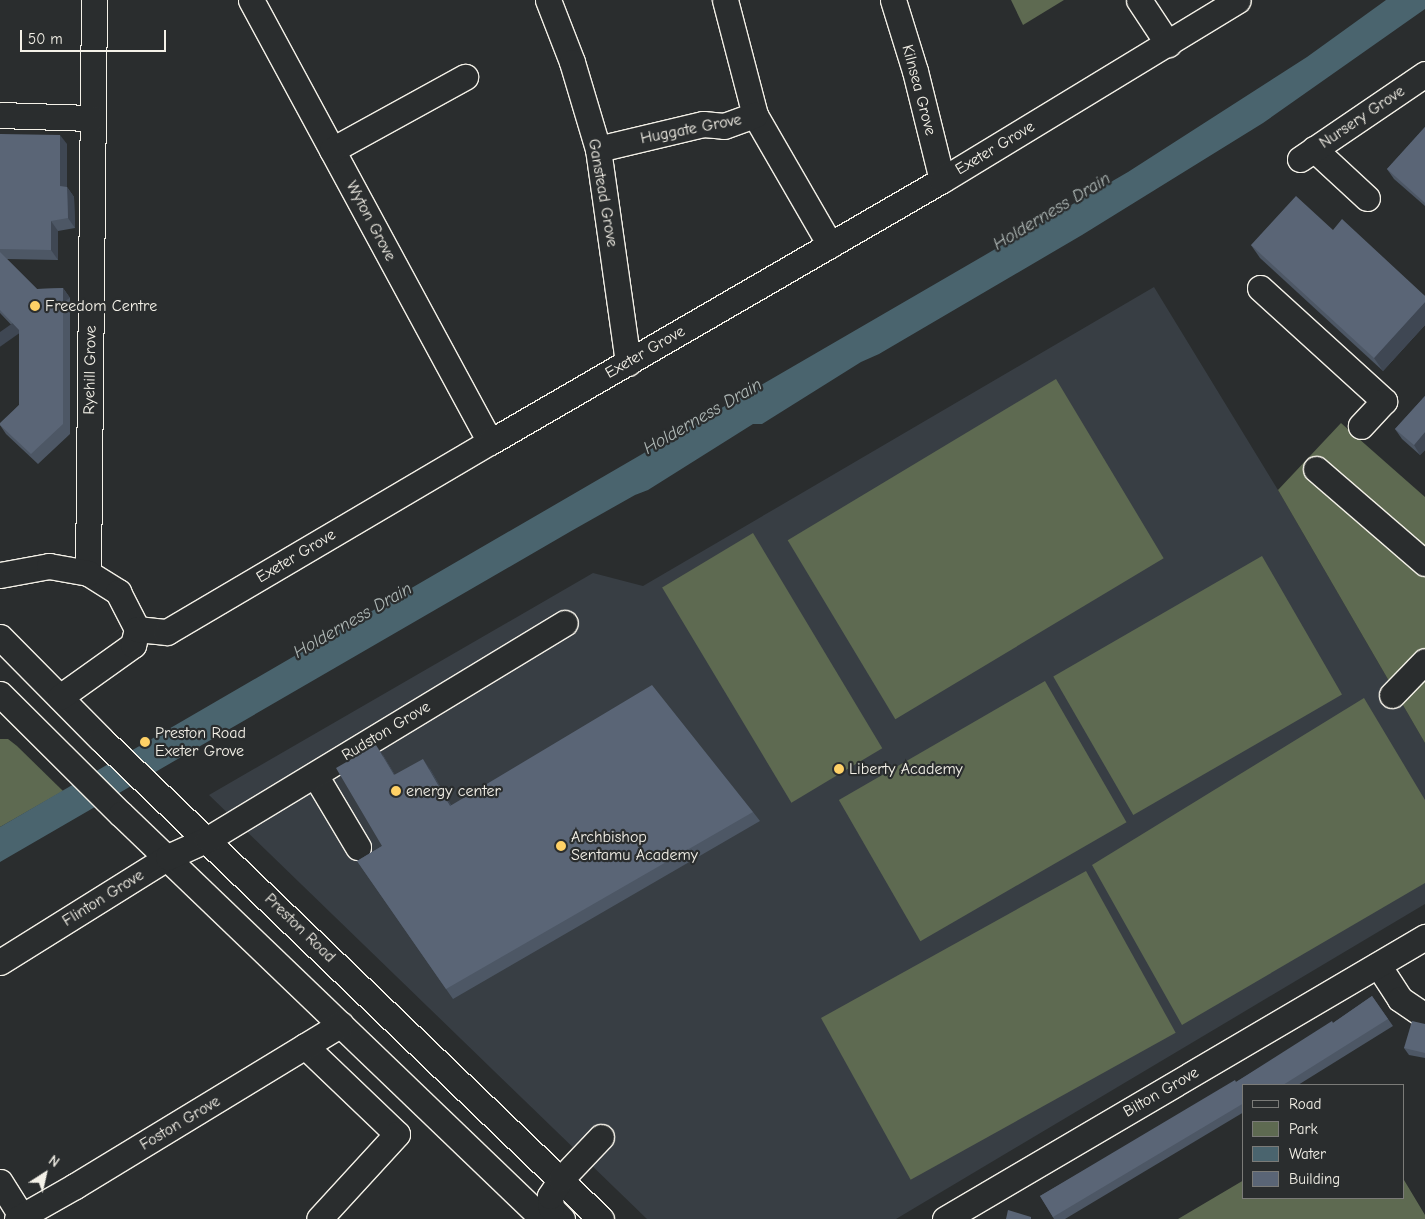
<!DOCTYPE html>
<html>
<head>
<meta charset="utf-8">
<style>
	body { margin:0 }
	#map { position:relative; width:1425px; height:1219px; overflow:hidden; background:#2a2d2e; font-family:"Comic Neue",sans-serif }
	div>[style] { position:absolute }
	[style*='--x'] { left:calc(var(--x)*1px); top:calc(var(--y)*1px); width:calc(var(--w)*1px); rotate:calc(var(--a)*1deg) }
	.built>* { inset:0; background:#383e44 }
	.green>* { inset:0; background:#5e6a51; transform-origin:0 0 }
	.water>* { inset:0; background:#4a646e }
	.roads { filter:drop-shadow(1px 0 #f4f1e8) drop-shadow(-1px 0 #f4f1e8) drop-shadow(0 1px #f4f1e8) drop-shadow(0 -1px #f4f1e8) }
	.minor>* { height:25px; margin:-12.5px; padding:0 12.5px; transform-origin:12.5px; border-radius:12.5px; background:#2a2d2e }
	.wall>* { inset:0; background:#4d5765 }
	.shaded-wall>* { inset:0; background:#3f4753; transform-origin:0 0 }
	.building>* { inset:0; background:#5a6576 }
	.dots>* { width:14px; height:14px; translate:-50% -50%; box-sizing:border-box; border:2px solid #2a2d2e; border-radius:50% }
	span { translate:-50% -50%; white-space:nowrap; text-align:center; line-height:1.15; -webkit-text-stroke:4.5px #2a2d2e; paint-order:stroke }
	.street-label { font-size:16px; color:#f4f1e8 }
	.poi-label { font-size:16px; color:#f4f1e8 }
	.left { translate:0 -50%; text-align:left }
	.water-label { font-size:18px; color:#b0b9b7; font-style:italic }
	.legend { position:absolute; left:1242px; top:1084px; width:162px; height:115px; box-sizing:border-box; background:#2a2d2e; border:1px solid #7b7b78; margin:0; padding:6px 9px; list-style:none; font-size:15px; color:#f4f1e8 }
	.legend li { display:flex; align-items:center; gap:10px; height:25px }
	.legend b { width:25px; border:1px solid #7b7b78 }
	.north { position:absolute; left:20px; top:1149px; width:50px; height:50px; -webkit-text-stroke:4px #2a2d2e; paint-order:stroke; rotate:35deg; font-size:14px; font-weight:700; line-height:20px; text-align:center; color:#f4f1e8 }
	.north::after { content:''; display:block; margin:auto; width:18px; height:22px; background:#f4f1e8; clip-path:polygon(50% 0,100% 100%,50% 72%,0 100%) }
	.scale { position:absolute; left:20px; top:30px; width:146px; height:22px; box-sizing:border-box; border:2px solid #f4f1e8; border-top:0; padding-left:6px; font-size:15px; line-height:18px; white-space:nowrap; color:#f4f1e8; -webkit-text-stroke:4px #2a2d2e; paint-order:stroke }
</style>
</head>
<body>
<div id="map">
	<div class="built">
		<div style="clip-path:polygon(1154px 287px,1278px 490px,1425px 743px,1425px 904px,896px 1219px,647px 1219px,209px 795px,593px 573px,643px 586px)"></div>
	</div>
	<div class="green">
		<div style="clip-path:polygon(1011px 0,1064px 0,1023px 25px)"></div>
		<div style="left:1056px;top:379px;width:209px;height:313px;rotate:59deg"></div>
		<div style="clip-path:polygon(1341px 423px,1425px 497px,1425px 743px,1278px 490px)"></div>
		<div style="left:753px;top:533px;width:251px;height:106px;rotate:59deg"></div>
		<div style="left:1262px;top:556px;width:160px;height:241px;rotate:60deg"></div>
		<div style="left:1045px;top:681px;width:163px;height:238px;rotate:60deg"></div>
		<div style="clip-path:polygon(1364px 698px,1425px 800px,1425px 883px,1182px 1025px,1092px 865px)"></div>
		<div style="clip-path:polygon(0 739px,8px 739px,17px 746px,63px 791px,0 827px)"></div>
		<div style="left:1086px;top:871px;width:185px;height:303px;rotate:61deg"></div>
		<div style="clip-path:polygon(1244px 1180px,1244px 1198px,1404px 1198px,1404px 1180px,1425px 1215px,1425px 1219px,1178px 1219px)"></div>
	</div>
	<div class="water">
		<div style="clip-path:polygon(1386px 0,1425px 0,1425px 9px,1263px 123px,1082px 235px,879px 354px,861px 362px,762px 424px,753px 424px,648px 490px,635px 495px,573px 530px,0 862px,0 827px,1128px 172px,1307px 57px)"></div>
	</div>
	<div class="roads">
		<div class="minor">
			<div style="--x:94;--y:0;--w:573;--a:90.6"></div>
			<div style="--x:88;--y:573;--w:36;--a:32"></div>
			<div style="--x:118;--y:592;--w:42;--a:62.8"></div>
			<div style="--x:251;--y:0;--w:502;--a:61.6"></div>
			<div style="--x:548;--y:0;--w:66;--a:68.8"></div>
			<div style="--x:572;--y:62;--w:91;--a:73.4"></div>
			<div style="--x:598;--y:149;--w:216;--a:82"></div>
			<div style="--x:725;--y:0;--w:119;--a:75.4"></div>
			<div style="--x:755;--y:115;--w:150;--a:60"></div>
			<div style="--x:893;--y:0;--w:74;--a:72.8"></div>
			<div style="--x:915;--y:71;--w:112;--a:76.1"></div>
			<div style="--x:1139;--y:0;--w:53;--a:56.6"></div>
			<div style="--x:0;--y:115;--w:92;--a:1.9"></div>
			<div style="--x:598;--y:149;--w:108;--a:-13.4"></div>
			<div style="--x:703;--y:124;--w:21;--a:5"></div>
			<div style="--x:724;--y:126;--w:33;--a:-20"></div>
			<div style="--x:1314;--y:149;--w:72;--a:42.8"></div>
			<div style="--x:332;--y:150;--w:152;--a:-28.8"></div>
			<div style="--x:1300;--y:159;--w:151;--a:-34.2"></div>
			<div style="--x:1260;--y:288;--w:168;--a:42.3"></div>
			<div style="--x:1384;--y:401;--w:34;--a:133"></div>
			<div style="--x:1316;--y:469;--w:144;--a:40.8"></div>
			<div style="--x:0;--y:575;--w:50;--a:-10.4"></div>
			<div style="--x:49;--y:566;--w:40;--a:10"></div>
			<div style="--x:0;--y:637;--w:144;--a:45.3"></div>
			<div style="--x:101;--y:739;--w:693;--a:43.83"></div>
			<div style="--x:0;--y:694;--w:170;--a:44.8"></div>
			<div style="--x:121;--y:814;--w:585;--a:43.82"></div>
			<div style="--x:1392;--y:695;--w:47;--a:-45.9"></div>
			<div style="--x:60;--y:697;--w:90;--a:-35.5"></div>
			<div style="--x:133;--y:645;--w:16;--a:-76"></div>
			<div style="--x:137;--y:629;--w:30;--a:6"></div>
			<div style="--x:167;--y:632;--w:375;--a:-30.5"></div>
			<div style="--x:490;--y:442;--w:522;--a:-30.1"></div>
			<div style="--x:942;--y:180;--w:346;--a:-31.3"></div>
			<div style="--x:315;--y:775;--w:84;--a:59.2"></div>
			<div style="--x:0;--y:962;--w:198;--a:-32"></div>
			<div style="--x:168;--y:857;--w:44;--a:-24.2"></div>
			<div style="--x:208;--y:839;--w:417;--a:-31.2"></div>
			<div style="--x:1378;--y:965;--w:40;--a:57.1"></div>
			<div style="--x:1400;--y:999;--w:30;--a:34"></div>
			<div style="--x:305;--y:1046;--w:127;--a:43.7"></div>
			<div style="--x:397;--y:1134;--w:115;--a:132.5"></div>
			<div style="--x:0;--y:1182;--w:40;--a:58"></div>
			<div style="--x:17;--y:1219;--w:67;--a:-29.6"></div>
			<div style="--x:75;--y:1186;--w:311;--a:-31.3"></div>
			<div style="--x:562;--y:1219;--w:16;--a:-135"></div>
			<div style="--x:551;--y:1208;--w:12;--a:-95"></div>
			<div style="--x:550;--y:1196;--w:20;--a:-57"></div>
			<div style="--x:561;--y:1179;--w:58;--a:-46.4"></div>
			<div style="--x:945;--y:1219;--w:557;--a:-30.43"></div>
		</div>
	</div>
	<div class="wall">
		<div style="clip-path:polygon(1425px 127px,1425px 206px,1394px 179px,1387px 169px)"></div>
		<div style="clip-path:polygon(0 134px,67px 144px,67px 187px,74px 197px,75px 228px,58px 231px,58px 260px,7px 259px,37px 289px,63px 288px,70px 298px,70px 434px,38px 464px,6px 434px,0 425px,19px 405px,19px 333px,0 313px)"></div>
		<div style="clip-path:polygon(1333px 230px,1425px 296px,1425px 325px,1383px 371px,1260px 258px,1251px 245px)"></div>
		<div style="clip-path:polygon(1425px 396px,1425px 450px,1420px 455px,1402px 439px,1395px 429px)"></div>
		<div style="clip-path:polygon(383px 755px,395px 775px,430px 769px,451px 805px,753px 812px,760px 821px,453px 999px,357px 861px,382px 846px)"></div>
		<div style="clip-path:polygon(1372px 996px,1393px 1026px,1298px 1085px,1244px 1085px,1244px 1112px,1065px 1219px,1054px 1219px,1040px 1196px,1236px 1082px,1333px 1023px)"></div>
		<div style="clip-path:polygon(1425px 1024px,1425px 1058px,1409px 1055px,1404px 1048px)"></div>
	</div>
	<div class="shaded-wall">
		<div style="clip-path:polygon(60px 135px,67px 144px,67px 196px,60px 186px)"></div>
		<div style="clip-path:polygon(67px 187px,74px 197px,75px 228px,68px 218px)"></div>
		<div style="clip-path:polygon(51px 221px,58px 231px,58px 260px,51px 250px)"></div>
		<div style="left:63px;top:288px;width:12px;height:136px;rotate:55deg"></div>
		<div style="clip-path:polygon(1425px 302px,1425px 325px,1383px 371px,1374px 358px)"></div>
		<div style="clip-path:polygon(1425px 432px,1425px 450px,1420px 455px,1414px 445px)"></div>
		<div style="clip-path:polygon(376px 745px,383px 755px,401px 785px,394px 775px)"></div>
		<div style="clip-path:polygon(423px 759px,430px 769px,457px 816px,450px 806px)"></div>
	</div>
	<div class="building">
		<div style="clip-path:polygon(1425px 127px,1425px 203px,1387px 169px)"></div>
		<div style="clip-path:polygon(0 134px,60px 135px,60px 186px,67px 187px,68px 218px,51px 221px,51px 250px,0 249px)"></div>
		<div style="clip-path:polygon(1296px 196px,1333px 230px,1342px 219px,1425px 296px,1425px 302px,1374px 358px,1251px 245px)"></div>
		<div style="clip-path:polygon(0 252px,37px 289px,63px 288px,63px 424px,31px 454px,0 425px,0 423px,19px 405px,19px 330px,0 310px)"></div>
		<div style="clip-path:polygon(1425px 396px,1425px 432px,1414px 445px,1395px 429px)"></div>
		<div style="clip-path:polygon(652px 685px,753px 812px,446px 989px,357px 861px,382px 846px,336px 768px,376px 745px,394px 775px,423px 759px,450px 806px)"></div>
		<div style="clip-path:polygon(1372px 996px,1388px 1019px,1283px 1085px,1244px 1085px,1244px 1103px,1053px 1217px,1040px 1196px,1235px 1080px,1236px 1082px,1332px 1021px,1333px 1023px)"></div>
		<div style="clip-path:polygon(1412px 1021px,1425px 1024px,1425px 1053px,1404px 1048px)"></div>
		<div style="clip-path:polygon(1008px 1210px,1031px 1217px,1031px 1219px,1006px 1219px)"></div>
	</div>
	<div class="dots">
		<div style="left:35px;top:306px;background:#ffd166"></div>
		<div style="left:145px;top:742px;background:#ffd166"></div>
		<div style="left:839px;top:769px;background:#ffd166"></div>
		<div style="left:396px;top:791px;background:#ffd166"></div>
		<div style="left:561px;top:846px;background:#ffd166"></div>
	</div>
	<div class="street-label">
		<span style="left:919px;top:90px;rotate:75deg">Kilnsea Grove</span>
		<span style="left:1362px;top:117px;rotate:-34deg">Nursery Grove</span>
		<span style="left:691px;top:129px;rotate:-11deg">Huggate Grove</span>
		<span style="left:995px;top:148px;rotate:-31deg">Exeter Grove</span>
		<span style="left:603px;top:193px;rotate:80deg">Ganstead Grove</span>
		<span style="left:371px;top:221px;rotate:62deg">Wyton Grove</span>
		<span style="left:645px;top:352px;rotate:-30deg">Exeter Grove</span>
		<span style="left:90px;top:370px;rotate:-89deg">Ryehill Grove</span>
		<span style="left:296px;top:556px;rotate:-31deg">Exeter Grove</span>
		<span style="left:386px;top:731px;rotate:-31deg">Rudston Grove</span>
		<span style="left:103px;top:898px;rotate:-32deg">Flinton Grove</span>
		<span style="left:300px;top:928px;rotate:44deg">Preston Road</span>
		<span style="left:1161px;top:1092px;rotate:-30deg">Bilton Grove</span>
		<span style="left:180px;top:1123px;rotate:-31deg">Foston Grove</span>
	</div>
	<div class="poi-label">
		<span class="left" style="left:45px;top:306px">Freedom Centre</span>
		<span class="left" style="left:155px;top:742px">Preston Road<br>Exeter Grove</span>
		<span class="left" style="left:849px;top:769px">Liberty Academy</span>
		<span class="left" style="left:406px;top:791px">energy center</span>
		<span class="left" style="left:571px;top:846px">Archbishop<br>Sentamu Academy</span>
	</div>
	<div class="water-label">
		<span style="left:1052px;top:212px;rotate:-31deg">Holderness Drain</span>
		<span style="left:703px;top:417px;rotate:-30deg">Holderness Drain</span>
		<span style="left:353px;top:621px;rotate:-30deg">Holderness Drain</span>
	</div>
	<ul class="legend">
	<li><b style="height:6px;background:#2a2d2e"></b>Road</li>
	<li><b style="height:14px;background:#5e6a51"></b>Park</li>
	<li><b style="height:14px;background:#4a646e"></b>Water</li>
	<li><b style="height:14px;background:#5a6576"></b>Building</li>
	</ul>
	<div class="north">N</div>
	<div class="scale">50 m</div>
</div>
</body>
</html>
